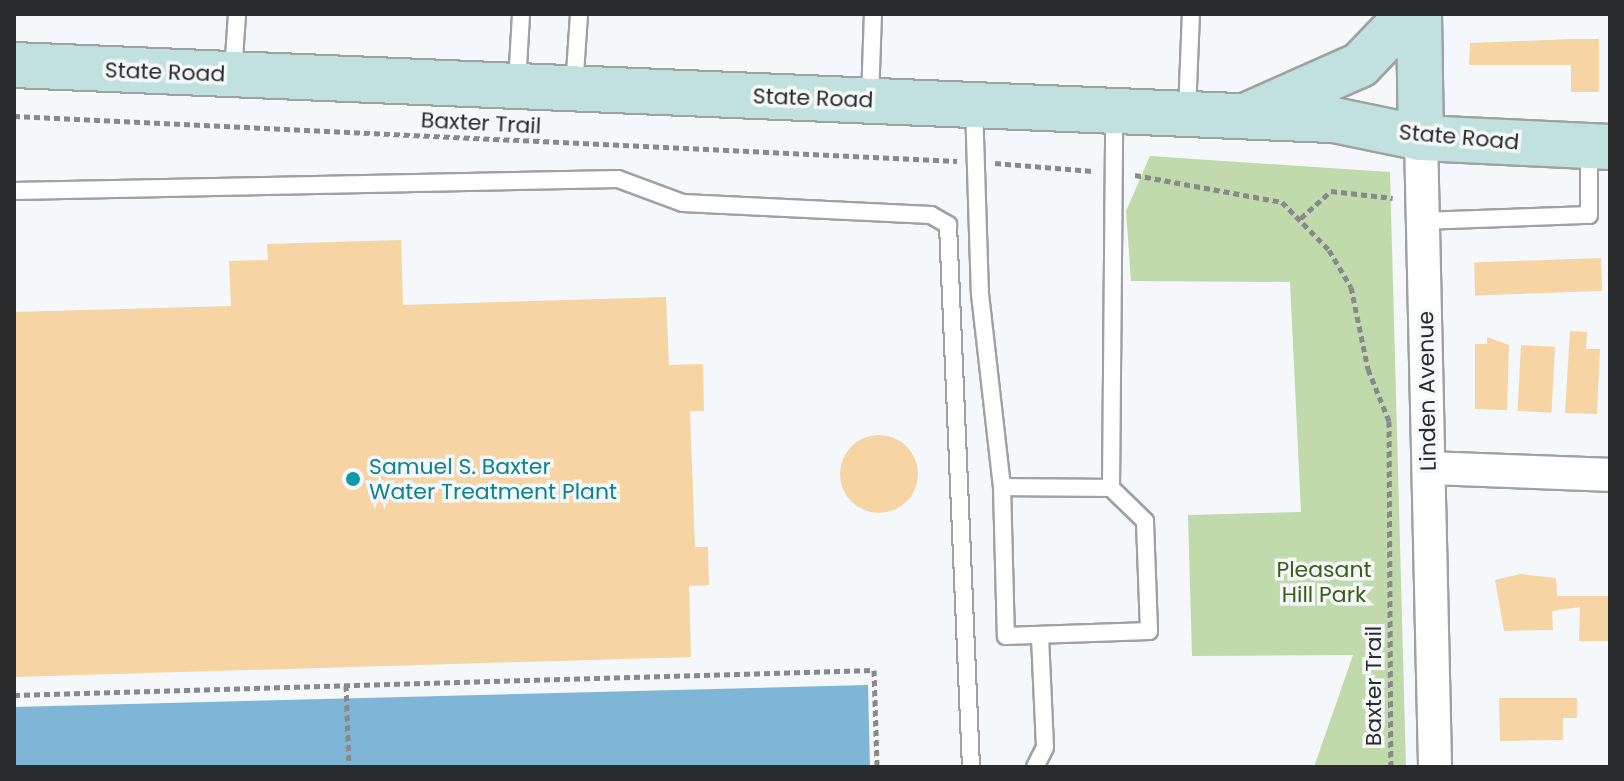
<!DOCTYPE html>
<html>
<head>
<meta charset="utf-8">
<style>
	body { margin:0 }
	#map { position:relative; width:1624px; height:781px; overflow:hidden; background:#f5f8fa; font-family:Poppins,sans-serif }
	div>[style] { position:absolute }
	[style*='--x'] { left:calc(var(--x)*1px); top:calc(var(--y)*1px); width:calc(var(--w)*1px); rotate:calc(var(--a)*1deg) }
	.green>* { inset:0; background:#c0daab }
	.water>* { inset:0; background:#7fb5d6 }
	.building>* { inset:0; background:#f6d4a3; transform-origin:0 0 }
	.round { border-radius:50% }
	.path>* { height:5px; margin-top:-2.5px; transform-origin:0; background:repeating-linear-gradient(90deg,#87898a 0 6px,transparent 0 10px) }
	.roads { filter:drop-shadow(2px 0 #9fa1a4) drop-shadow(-2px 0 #9fa1a4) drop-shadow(0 2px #9fa1a4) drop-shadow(0 -2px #9fa1a4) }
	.lane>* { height:16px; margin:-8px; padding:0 8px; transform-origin:8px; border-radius:8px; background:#fff }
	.street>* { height:32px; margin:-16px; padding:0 16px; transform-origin:16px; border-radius:16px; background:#fff }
	.secondary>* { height:44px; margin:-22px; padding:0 22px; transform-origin:22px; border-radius:22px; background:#c1e1de }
	.dots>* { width:22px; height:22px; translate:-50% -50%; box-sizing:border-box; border:4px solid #f5f8fa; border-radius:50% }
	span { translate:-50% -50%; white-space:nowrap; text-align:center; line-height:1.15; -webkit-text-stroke:7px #f5f8fa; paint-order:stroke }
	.street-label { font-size:22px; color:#292a2b }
	.culture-label { font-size:22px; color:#0d838f }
	.left { translate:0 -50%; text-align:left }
	.park-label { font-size:22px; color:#3c5d17 }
	.frame { position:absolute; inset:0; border:16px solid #292a2b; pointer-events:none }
</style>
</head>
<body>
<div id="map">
	<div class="green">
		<div style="clip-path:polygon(1150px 156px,1390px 172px,1406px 767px,1314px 767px,1353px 655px,1192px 656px,1188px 515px,1301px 512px,1290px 282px,1131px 281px,1126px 211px)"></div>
	</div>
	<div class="water">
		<div style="clip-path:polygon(868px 685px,870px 767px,14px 767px,14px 707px)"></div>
	</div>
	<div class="building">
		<div style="clip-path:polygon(1572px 39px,1599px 39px,1599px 92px,1571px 92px,1571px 65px,1469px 65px,1470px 43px)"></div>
		<div style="clip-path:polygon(401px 240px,403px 305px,666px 297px,669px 365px,703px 364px,704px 411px,690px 411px,695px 547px,708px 547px,709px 585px,689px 586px,691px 657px,14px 677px,14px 312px,231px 306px,229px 261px,268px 260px,267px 244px)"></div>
		<div style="left:1601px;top:258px;width:33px;height:127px;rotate:88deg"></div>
		<div style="clip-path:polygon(1570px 331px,1587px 332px,1586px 349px,1600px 349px,1597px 414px,1565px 413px)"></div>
		<div style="clip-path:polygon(1487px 337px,1509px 345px,1507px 410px,1475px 409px,1475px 344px,1487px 344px)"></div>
		<div style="left:1521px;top:345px;width:34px;height:66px;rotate:3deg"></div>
		<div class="round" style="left:840px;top:435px;width:78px;height:78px"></div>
		<div style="clip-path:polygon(1520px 574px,1556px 578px,1557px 596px,1610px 596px,1610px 641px,1579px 641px,1580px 607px,1552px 611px,1553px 630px,1504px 631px,1495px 580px)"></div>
		<div style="clip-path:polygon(1499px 698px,1577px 698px,1577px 718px,1563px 718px,1563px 740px,1500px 741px)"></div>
	</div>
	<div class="path">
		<div style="--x:14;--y:116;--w:944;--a:2.73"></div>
		<div style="--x:995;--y:163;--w:98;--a:4.7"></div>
		<div style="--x:1135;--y:175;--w:149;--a:10.4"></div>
		<div style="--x:1282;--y:202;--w:67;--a:45.6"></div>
		<div style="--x:1329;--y:250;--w:43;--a:59.3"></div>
		<div style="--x:1351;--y:287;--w:84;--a:78.3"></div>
		<div style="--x:1368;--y:369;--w:56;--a:68"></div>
		<div style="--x:1389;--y:421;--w:346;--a:89.7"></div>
		<div style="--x:1301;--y:218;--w:40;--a:-42"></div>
		<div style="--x:1331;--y:191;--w:62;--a:6.4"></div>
		<div style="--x:346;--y:685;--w:82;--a:87.9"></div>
		<div style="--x:14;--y:695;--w:860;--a:-1.67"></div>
		<div style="--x:874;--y:670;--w:97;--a:88.2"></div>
	</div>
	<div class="roads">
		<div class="lane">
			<div style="--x:233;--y:73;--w:59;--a:-86.1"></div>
			<div style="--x:517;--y:84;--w:70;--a:-86.7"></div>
			<div style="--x:574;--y:88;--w:74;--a:-86.1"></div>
			<div style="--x:870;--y:99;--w:85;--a:-88"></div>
			<div style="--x:974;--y:105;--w:189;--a:88.2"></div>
			<div style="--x:980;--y:294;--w:194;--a:83.5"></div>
			<div style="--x:1002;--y:487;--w:109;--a:0.5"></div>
			<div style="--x:1111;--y:488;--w:376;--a:-89.5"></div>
			<div style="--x:1187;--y:112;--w:98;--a:-87.7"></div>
			<div style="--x:14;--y:191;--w:604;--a:-1.14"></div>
			<div style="--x:618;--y:179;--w:69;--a:20.3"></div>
			<div style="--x:683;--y:203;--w:248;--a:2.8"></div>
			<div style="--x:931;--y:215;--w:20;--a:30"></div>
			<div style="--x:948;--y:225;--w:542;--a:87.57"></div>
			<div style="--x:1423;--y:221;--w:166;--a:-2.1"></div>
			<div style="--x:1589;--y:215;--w:68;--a:-90"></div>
			<div style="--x:1002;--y:487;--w:149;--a:88.5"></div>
			<div style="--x:1006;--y:636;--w:143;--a:-2"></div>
			<div style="--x:1149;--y:631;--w:110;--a:-92.1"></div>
			<div style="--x:1145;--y:521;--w:47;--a:-135.9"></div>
			<div style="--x:1035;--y:767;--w:22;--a:-63"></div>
			<div style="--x:1045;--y:747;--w:112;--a:-92.6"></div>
		</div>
		<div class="street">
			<div style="--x:1421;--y:138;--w:629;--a:88.72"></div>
			<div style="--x:1429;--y:468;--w:181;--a:2.2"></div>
		</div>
		<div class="secondary">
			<div style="--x:1419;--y:14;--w:124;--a:89.1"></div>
			<div style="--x:14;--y:65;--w:1321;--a:2.39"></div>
			<div style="--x:1334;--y:120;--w:89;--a:11.7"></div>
			<div style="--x:1421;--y:138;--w:189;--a:2.7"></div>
			<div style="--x:1245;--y:116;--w:126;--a:-23.9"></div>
			<div style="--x:1360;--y:65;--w:71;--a:-46.1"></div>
		</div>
	</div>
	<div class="dots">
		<div style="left:353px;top:479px;background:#0f9aa8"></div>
	</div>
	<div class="street-label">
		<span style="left:165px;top:72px;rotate:2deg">State Road</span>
		<span style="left:813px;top:98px;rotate:2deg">State Road</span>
		<span style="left:481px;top:123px;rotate:3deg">Baxter Trail</span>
		<span style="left:1459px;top:137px;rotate:5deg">State Road</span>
		<span style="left:1427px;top:391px;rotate:-91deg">Linden Avenue</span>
		<span style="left:1374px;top:686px;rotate:-90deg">Baxter Trail</span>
	</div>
	<div class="culture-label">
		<span class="left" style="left:369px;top:479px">Samuel S. Baxter<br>Water Treatment Plant</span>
	</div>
	<div class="park-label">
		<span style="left:1324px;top:582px">Pleasant<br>Hill Park</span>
	</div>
	<div class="frame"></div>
</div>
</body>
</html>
